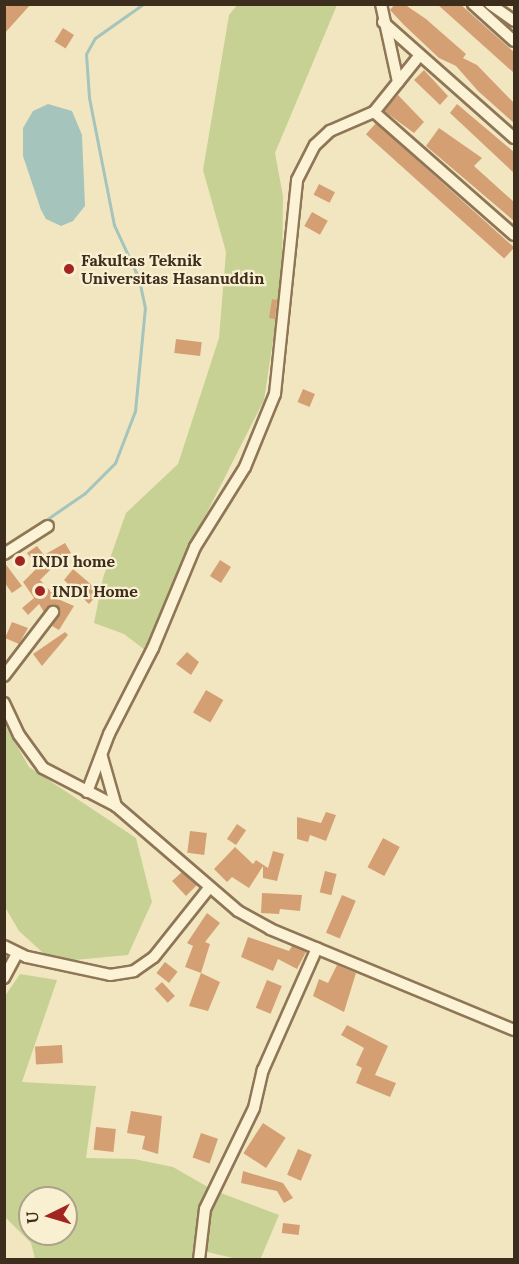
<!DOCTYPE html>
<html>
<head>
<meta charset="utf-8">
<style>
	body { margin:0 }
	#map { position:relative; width:519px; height:1264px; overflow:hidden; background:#f2e6c1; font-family:Lora,serif }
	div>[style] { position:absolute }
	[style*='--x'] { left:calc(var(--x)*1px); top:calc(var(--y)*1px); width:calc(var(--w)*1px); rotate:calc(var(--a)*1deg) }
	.green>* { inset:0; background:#c7d194 }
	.water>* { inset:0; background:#a4c4bc }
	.stream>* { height:3px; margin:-1.5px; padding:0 1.5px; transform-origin:1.5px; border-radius:1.5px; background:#a4c4bc }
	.building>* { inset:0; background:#d4a073; transform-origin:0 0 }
	.roads { filter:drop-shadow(2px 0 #8e7656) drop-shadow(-2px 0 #8e7656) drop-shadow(0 2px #8e7656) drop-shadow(0 -2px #8e7656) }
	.minor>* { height:10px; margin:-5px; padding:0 5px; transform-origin:5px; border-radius:5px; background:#fcf2d5 }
	.dots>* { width:16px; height:16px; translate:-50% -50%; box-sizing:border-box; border:3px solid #f9efd1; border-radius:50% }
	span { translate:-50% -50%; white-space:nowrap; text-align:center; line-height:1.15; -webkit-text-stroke:4.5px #f9efd1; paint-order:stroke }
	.poi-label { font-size:16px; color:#3c2d1c; font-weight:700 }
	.left { translate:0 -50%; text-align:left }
	.frame { position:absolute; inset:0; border:6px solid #3c2d1c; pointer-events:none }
	.north { position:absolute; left:18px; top:1186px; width:60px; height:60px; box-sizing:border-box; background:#f9efd1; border:2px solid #ada189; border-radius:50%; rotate:265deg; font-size:16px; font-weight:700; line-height:24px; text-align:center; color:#3c2d1c }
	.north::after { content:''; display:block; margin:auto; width:21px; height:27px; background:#a22521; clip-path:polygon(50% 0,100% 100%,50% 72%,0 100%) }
</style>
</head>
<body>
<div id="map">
	<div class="green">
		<div style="clip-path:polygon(237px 5px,337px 5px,275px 153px,283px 196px,282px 281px,264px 400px,189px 548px,149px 653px,124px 634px,94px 623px,103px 578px,126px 513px,178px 464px,219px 338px,226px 252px,203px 170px,229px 15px)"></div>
		<div style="clip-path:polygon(4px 723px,29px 767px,136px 838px,152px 902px,128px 955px,53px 962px,19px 931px,5px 907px)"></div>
		<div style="clip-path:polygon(evenodd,20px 974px,57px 980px,22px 1082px,96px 1086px,86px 1158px,134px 1159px,173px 1167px,213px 1190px,279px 1215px,260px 1260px,237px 1259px,203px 1251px,200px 1259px,35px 1259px,31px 1243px,5px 1217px,5px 996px,20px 974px,30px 1198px,66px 1198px,66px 1234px,30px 1234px,30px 1198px)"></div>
	</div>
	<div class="water">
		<div style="clip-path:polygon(48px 104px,72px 111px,82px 135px,85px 206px,73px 221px,61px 226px,46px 219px,41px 210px,23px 156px,23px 128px,33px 111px)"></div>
	</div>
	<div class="stream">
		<div style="--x:11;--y:544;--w:90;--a:-34.6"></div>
		<div style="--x:85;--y:493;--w:42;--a:-45"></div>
		<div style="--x:115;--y:463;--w:56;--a:-69"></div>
		<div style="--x:135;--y:411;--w:103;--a:-84.5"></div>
		<div style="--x:145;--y:308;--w:30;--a:-102"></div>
		<div style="--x:139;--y:279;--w:60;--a:-114.8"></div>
		<div style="--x:114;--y:225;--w:130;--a:-101.1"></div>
		<div style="--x:89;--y:97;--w:43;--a:-94"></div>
		<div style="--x:86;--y:54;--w:18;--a:-61"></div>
		<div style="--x:95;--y:38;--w:59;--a:-35.3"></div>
	</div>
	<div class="building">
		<div style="clip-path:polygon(9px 4px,31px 4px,4px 34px,4px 9px)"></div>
		<div style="clip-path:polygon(395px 4px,404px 4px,426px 19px,466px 54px,463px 58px,477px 65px,514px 103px,514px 123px,478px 91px,456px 66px,439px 58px,404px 25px,390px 10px)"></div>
		<div style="clip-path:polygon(437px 4px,460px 4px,514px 52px,514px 73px)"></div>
		<div style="left:63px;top:28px;width:13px;height:16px;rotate:32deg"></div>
		<div style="clip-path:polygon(424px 70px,448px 96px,440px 105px,414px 80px)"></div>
		<div style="clip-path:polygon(398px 95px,424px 122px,414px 133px,384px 111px)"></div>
		<div style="clip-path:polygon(457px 104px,514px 152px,514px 173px,450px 113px)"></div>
		<div style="left:376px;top:123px;width:186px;height:15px;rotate:42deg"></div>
		<div style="clip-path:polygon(439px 128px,482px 158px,474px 166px,514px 202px,514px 221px,426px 146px)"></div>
		<div style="left:319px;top:184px;width:18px;height:12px;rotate:27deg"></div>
		<div style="left:312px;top:212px;width:18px;height:16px;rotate:29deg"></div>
		<div style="clip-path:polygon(272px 299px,277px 300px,275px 319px,269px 318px)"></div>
		<div style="left:176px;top:339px;width:26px;height:14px;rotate:7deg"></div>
		<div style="left:303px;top:389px;width:13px;height:14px;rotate:23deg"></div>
		<div style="clip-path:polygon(65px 543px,71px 553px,51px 565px,53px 567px,40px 580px,58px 599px,74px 606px,59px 630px,52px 626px,60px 614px,57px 606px,50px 605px,44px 612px,39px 604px,28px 615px,22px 608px,34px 598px,23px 582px,38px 567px,27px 553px,37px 546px,44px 555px)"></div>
		<div style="left:220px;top:560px;width:13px;height:19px;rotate:32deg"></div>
		<div style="clip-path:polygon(4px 562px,22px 586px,12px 593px,4px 582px)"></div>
		<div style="clip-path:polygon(73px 569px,100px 592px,89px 604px,64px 580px)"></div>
		<div style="clip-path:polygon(12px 622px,28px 628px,19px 644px,5px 638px)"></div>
		<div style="clip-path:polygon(65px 632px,68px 635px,42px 666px,33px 654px)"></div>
		<div style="clip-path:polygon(187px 652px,199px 662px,191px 675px,176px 664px)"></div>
		<div style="left:206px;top:690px;width:20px;height:26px;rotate:30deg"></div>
		<div style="clip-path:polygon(326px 812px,336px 815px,326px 841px,310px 835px,308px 842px,297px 839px,297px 817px,321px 823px)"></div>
		<div style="left:237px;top:824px;width:11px;height:18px;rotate:34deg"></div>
		<div style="left:190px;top:831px;width:17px;height:22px;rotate:7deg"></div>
		<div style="left:383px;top:838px;width:19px;height:33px;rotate:28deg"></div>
		<div style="clip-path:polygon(235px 847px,253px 864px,256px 860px,268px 868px,273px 851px,284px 854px,277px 881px,263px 878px,263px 866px,249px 888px,232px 877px,227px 882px,214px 869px)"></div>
		<div style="left:325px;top:871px;width:12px;height:22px;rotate:14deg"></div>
		<div style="clip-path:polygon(182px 872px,197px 885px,186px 896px,172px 881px)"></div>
		<div style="clip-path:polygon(262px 893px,302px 895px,300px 911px,280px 909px,279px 914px,261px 913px)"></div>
		<div style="left:342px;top:895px;width:15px;height:41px;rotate:23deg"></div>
		<div style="clip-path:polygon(207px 913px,220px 923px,205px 942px,210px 944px,201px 973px,185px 967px,193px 946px,187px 943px)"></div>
		<div style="clip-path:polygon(248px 937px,289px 951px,292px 946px,306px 952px,297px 969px,278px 959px,273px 971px,241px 957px)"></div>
		<div style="left:165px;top:962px;width:16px;height:14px;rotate:38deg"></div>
		<div style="clip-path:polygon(337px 965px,356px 973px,344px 1012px,313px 996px,319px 979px,328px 983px)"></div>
		<div style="clip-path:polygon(201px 973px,220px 982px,208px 1011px,189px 1006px)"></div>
		<div style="left:267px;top:980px;width:16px;height:30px;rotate:22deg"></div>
		<div style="left:162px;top:982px;width:19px;height:10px;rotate:47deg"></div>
		<div style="clip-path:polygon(347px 1025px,388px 1046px,375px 1075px,396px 1083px,390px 1097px,356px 1083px,362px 1068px,356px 1065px,364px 1048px,341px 1035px)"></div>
		<div style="left:62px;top:1045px;width:18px;height:27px;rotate:87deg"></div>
		<div style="clip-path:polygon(131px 1111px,162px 1116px,158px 1154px,142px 1149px,145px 1136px,127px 1133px)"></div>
		<div style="left:263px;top:1123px;width:27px;height:36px;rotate:33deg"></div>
		<div style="left:96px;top:1127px;width:20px;height:23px;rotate:6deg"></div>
		<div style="left:201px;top:1133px;width:18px;height:26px;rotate:19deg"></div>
		<div style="left:298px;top:1149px;width:15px;height:28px;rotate:23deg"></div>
		<div style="clip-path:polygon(243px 1171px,283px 1183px,293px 1198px,284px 1203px,277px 1191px,241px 1183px)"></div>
		<div style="left:283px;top:1223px;width:17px;height:10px;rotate:7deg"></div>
	</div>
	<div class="roads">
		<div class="minor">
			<div style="--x:381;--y:4;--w:80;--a:77.7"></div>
			<div style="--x:473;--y:4;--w:55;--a:42.1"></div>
			<div style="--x:490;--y:4;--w:29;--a:35"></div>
			<div style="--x:383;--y:22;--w:175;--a:41.5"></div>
			<div style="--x:374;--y:112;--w:73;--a:-51.1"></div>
			<div style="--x:4;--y:554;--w:52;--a:-32.5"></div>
			<div style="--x:4;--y:676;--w:81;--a:-52.6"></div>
			<div style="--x:4;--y:703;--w:35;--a:65"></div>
			<div style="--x:19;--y:735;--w:41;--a:54"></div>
			<div style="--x:43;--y:768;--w:82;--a:27.5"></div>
			<div style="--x:116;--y:806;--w:161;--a:40.7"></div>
			<div style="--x:238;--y:911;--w:37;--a:29"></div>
			<div style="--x:270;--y:929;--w:264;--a:22.5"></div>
			<div style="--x:102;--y:757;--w:51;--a:74.1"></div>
			<div style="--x:87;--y:792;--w:62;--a:-69.2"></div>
			<div style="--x:109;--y:734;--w:97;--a:-62.9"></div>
			<div style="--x:153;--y:648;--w:109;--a:-67.4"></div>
			<div style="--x:195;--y:547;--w:94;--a:-58"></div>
			<div style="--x:245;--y:467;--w:79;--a:-67.7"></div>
			<div style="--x:275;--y:394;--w:215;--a:-84.1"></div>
			<div style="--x:297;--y:180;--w:39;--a:-63"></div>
			<div style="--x:315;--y:145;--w:21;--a:-43"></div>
			<div style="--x:330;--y:131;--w:48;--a:-23.4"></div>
			<div style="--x:374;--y:112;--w:186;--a:41.3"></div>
			<div style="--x:4;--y:946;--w:25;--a:26"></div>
			<div style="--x:27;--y:957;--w:85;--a:12.2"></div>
			<div style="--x:110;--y:975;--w:24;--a:-9"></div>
			<div style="--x:134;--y:971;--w:24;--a:-35"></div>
			<div style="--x:154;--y:957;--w:88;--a:-51.4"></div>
			<div style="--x:4;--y:978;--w:27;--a:-62"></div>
			<div style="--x:199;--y:1260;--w:51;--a:-83.3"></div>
			<div style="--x:205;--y:1209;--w:112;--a:-64.1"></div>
			<div style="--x:254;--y:1108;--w:39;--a:-77"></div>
			<div style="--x:263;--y:1070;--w:133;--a:-66.1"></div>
		</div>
	</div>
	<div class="dots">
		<div style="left:69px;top:269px;background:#a22521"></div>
		<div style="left:20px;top:561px;background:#a22521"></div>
		<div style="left:40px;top:591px;background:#a22521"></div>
	</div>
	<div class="poi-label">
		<span class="left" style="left:81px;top:269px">Fakultas Teknik<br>Universitas Hasanuddin</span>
		<span class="left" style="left:32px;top:561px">INDI home</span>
		<span class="left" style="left:52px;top:591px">INDI Home</span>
	</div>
	<div class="frame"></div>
	<div class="north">U</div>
</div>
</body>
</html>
